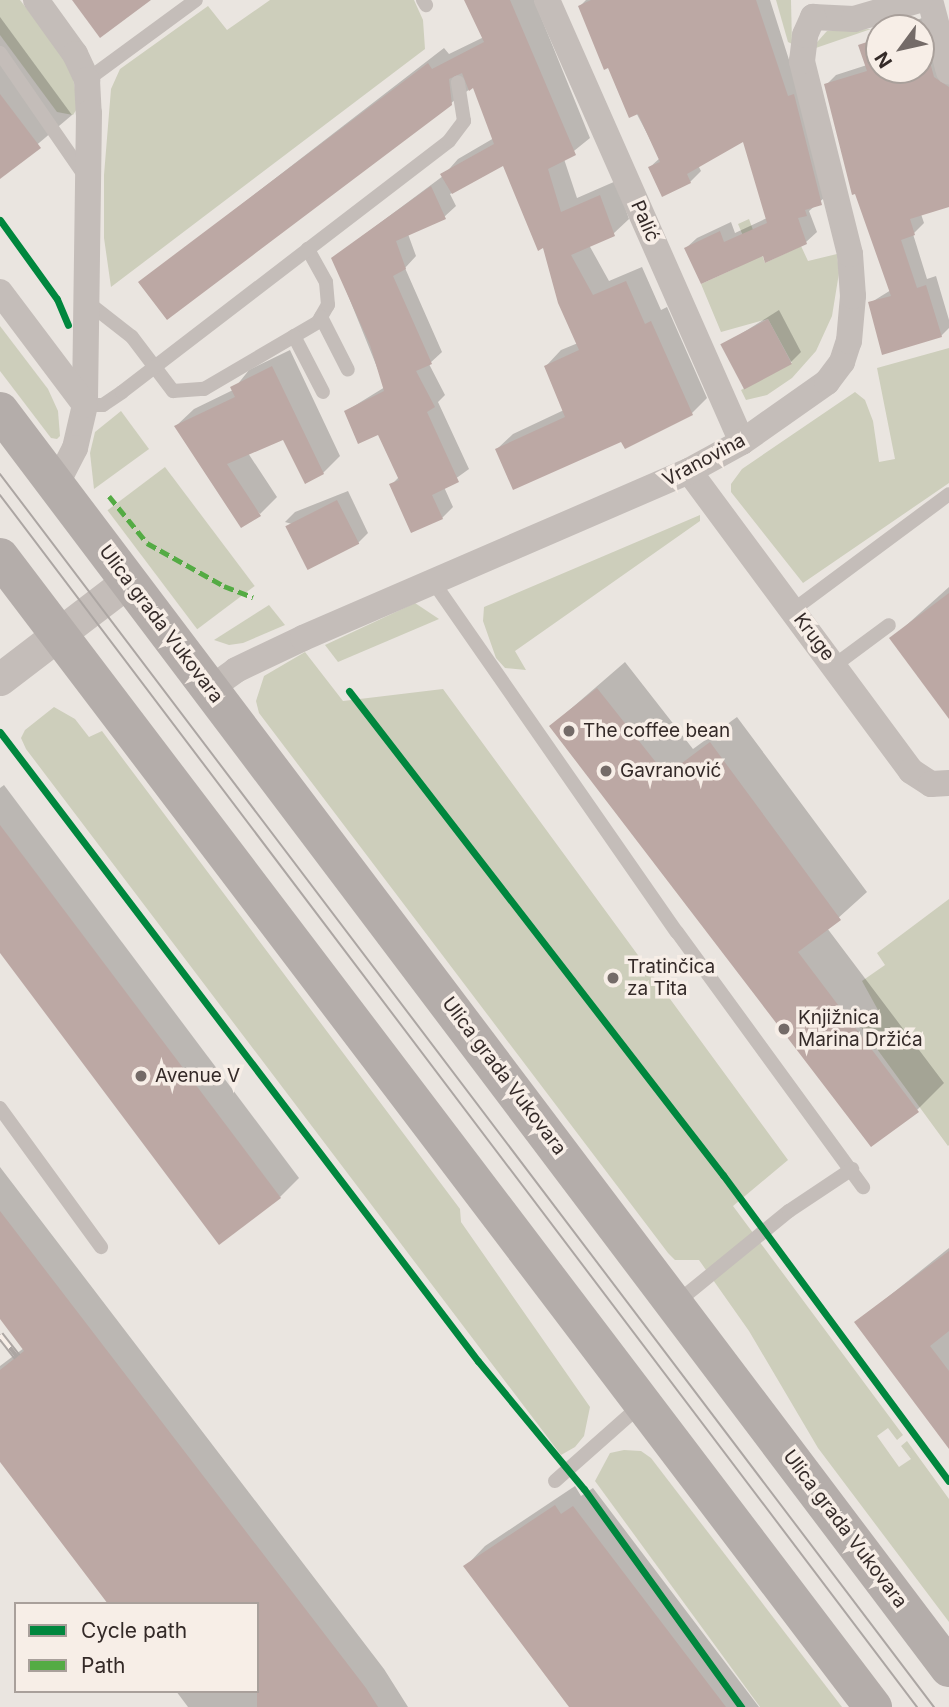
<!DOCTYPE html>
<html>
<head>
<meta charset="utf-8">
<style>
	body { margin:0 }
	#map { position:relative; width:949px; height:1707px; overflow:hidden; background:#eae5e0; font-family:Inter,sans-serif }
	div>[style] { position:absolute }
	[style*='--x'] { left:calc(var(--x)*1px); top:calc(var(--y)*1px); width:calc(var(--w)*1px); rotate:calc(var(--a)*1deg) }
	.green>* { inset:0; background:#cdcebb; transform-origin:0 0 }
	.shadow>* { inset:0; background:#0003 }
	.building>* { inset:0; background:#bca8a4; transform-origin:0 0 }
	.service>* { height:14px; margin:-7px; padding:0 7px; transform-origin:7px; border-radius:7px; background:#c4bdb9 }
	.minor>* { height:26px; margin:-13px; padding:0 13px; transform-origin:13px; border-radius:13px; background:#c4bdb9 }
	.tertiary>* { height:33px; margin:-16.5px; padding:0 16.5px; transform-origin:16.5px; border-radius:16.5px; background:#c4bdb9 }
	.secondary>* { height:38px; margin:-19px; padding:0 19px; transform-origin:19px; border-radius:19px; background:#b4adaa }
	.tram>* { height:2px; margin:-1px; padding:0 1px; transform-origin:1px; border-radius:1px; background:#aca6a3 }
	.rail>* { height:8px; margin-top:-4px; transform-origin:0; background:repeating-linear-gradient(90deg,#f7eee7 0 16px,#aca6a3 0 32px); box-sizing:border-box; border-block:2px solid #aca6a3 }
	.quiet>* { height:5px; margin-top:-2.5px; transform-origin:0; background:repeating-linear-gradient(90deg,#54ab44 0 10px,transparent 0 15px) }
	.cycleway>* { height:7px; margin:-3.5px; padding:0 3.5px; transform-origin:3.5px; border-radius:3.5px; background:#00873e }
	.dots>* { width:19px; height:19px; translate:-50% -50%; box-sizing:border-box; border:4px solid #f7eee7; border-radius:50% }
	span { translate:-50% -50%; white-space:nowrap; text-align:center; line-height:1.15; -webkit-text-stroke:7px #f7eee7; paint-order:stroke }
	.street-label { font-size:19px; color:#342a28 }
	.poi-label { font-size:19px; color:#342a28 }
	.left { translate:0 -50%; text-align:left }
	.legend { position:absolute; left:14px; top:1602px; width:245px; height:91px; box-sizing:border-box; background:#f7eee7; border:2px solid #a9a09b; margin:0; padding:9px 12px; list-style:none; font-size:21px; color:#342a28 }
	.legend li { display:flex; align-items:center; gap:14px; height:35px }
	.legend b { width:35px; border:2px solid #a9a09b }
	.north { position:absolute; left:865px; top:14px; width:70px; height:70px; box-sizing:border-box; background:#f7eee7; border:2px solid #a9a09b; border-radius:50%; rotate:237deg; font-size:19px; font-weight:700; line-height:28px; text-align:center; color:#342a28 }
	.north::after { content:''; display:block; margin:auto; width:24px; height:32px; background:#746b68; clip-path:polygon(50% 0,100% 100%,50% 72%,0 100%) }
</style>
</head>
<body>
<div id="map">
	<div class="green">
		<div style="clip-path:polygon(0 0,20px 0,65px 58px,73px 77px,78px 107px,73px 115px,57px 112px,0 35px)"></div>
		<div style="clip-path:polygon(270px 0,414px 0,423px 20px,425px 49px,111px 287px,104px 238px,104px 175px,111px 89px,120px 69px,208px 6px,227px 30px)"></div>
		<div style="clip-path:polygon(776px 0,791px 0,792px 44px,788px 42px)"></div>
		<div style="clip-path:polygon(871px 29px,810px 50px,827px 31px)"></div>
		<div style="clip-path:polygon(749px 219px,765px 263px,801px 246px,808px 261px,837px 254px,839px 273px,832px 316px,816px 351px,792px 378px,767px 395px,746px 400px,741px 390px,792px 363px,768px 319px,721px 332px,701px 284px,736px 268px,750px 252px,738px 224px)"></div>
		<div style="clip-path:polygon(0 326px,48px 389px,58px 411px,60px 436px,57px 439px,51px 438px,0 371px)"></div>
		<div style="clip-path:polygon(949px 348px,949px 483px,803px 583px,731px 492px,731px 484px,742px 469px,855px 392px,865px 400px,873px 421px,879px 462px,895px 459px,877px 368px)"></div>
		<div style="clip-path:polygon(121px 411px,149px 449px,94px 489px,90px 453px,95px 432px)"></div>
		<div style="left:165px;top:467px;width:149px;height:72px;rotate:53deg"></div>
		<div style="clip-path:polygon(700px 515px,700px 521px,515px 651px,526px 670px,505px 668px,496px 658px,483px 621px,484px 607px)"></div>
		<div style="clip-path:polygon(415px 603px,439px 619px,338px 662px,325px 645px)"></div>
		<div style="clip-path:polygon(269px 605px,285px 625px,243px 643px,229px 645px,214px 640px)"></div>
		<div style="clip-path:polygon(305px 652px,343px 701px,443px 689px,788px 1160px,733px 1206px,903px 1435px,897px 1440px,888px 1428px,877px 1436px,899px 1467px,911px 1459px,901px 1446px,907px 1441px,949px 1499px,949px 1622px,818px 1448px,749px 1331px,699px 1260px,675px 1260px,668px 1253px,259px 713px,256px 701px,264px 676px)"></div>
		<div style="clip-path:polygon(54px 707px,75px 719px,89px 737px,102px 731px,460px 1209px,461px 1222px,590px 1407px,584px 1436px,575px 1447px,561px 1455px,26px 749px,21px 738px,25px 730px)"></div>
		<div style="clip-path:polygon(949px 899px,949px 1145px,948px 1146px,858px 1023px,878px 1010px,862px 981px,885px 965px,877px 953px)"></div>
		<div style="clip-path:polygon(624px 1450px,641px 1451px,651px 1458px,842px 1707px,760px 1707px,595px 1481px,610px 1453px)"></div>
	</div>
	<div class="shadow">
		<div style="clip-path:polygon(467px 0,534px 0,590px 138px,564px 159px,577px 198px,616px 181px,629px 219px,613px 234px,589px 245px,609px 281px,642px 267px,661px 310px,667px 307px,707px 398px,692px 413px,622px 439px,497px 449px,513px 434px,564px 410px,546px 366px,561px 350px,578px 343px,545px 246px,504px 163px,450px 194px,456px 206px,444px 217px,408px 234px,416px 256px,405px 268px,442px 352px,429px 364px,445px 395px,438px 402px,469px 469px,444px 487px,453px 507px,442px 518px,391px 485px,400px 476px,379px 432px,346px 411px,385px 387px,333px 258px,443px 176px,458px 159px,494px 138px,474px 86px,451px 103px,141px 282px,444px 48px,449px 54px,484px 37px)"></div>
		<div style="clip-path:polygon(586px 0,770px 0,831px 192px,809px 211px,817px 232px,806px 242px,764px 254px,686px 248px,697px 238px,731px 222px,735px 233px,767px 218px,744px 139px,698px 165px,701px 171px,690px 182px,650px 167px,660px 158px,580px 6px)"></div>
		<div style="clip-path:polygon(0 17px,72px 115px,0 176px)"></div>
		<div style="clip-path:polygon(922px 18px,949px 71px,949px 206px,921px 214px,924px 223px,913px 234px,927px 279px,936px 276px,949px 320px,949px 328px,941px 336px,870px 303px,891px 290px,826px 85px,836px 75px,867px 65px,861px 48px,879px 35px,879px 70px,921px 70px,921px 28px,897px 28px)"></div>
		<div style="clip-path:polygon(779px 310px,801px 352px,791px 362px,723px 345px)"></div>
		<div style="clip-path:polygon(290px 350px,340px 456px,323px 473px,284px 438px,248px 453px,277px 497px,260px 514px,176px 426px,194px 409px,233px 390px,249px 370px)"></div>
		<div style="clip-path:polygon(348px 491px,368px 533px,358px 543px,285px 522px,295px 512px)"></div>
		<div style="clip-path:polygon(949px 587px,949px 706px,891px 639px)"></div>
		<div style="clip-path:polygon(625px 662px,693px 749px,737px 717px,867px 892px,827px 928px,944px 1083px,917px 1110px,551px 726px)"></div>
		<div style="clip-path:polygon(4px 785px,299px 1178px,280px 1197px,0 950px,0 788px)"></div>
		<div style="clip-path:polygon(0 1167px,384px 1669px,408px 1707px,188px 1707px,176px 1691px,257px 1691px,257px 1604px,0 1459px,0 1366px,24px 1348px,0 1316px)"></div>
		<div style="clip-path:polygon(949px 1248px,949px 1446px,857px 1322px)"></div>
		<div style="clip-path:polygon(575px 1486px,581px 1496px,593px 1488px,759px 1707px,571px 1707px,466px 1566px,485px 1546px)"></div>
	</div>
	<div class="building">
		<div style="clip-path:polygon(72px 0,151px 0,100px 38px)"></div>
		<div style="clip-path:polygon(464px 0,510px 0,576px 155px,548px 169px,561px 212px,600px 195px,615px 236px,571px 255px,593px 295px,626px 281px,645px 324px,651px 321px,693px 415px,625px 449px,621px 442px,513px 490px,495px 449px,565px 417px,544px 366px,579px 350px,558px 303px,543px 248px,538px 251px,503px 166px,452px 194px,440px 174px,494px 144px,473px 88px,469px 91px,462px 73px,449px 79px,452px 105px,167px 320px,138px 282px,428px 63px,432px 69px,484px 42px)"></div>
		<div style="clip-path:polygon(591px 0,756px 0,788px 96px,794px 94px,822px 205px,805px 210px,807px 216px,798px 218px,807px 244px,765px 263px,763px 256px,701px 284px,684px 248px,720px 231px,724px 242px,767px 223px,743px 142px,687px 174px,691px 183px,662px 197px,648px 167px,660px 162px,638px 114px,629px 118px,608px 68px,604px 70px,578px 6px)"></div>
		<div style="clip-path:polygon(921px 29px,934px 77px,949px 87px,949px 207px,910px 219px,915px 235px,901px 240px,917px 288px,926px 285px,942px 337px,882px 355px,868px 302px,891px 296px,855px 194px,852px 195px,824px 84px,867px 71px,858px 45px,879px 38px,879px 70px,921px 70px)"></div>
		<div style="clip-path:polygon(0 94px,41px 148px,0 179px)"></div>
		<div style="clip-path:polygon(431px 186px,446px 219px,396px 241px,406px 269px,393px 276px,432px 364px,416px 371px,435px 407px,427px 412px,459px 482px,432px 495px,443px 519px,411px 533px,389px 484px,399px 480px,378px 435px,358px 444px,344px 411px,384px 391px,370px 345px,331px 258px)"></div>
		<div style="left:768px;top:319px;width:51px;height:54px;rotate:62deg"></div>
		<div style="clip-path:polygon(272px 366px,324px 474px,305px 484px,283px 440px,227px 464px,261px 516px,241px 528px,174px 426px,235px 397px,230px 387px)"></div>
		<div style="left:337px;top:500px;width:49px;height:58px;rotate:63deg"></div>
		<div style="clip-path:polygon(949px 593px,949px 719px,889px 638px)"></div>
		<div style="clip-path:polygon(597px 688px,666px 775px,710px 742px,841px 920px,798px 952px,919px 1112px,871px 1147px,549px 726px)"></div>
		<div style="clip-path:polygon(0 825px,281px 1198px,219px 1245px,0 953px)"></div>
		<div style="clip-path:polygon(0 1211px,366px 1688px,378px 1707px,257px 1707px,257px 1604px,108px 1604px,0 1462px,0 1370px,24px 1351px,0 1319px)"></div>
		<div style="clip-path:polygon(949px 1251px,949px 1331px,930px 1346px,949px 1371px,949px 1449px,854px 1322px)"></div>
		<div style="clip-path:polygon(555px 1505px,561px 1514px,573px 1506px,726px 1707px,569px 1707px,463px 1566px)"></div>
	</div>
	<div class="service">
		<div style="--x:423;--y:0;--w:6;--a:59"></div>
		<div style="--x:0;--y:53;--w:150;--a:55.4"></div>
		<div style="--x:87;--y:80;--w:135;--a:-36.3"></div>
		<div style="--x:86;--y:301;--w:58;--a:38"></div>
		<div style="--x:132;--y:337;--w:68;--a:52.8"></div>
		<div style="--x:173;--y:391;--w:31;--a:-4"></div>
		<div style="--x:204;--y:389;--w:132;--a:-30.4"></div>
		<div style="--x:318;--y:322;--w:20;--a:-60"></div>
		<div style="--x:328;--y:305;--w:23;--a:-95"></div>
		<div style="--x:326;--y:282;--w:38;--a:-119"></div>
		<div style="--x:321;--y:317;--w:59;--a:63"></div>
		<div style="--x:294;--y:336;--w:63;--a:62.6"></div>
		<div style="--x:85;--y:405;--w:18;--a:0"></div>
		<div style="--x:103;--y:405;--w:23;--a:-34"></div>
		<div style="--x:122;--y:392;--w:412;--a:-37.5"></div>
		<div style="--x:449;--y:141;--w:25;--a:-53"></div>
		<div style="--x:464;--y:121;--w:39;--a:-99"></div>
		<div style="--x:434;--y:583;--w:425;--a:55.2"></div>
		<div style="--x:677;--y:932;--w:316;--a:53.9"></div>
		<div style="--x:793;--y:610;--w:194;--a:-36.6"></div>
		<div style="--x:835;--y:665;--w:67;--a:-36.5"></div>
		<div style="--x:0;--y:1108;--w:172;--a:54"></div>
		<div style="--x:676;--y:1303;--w:146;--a:-39.2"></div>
		<div style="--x:789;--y:1211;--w:76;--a:-33.7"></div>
		<div style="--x:555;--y:1481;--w:115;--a:-41.5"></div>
	</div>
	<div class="minor">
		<div style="--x:36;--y:0;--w:67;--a:54.2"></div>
		<div style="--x:75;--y:54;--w:29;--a:65"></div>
		<div style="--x:87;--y:80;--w:33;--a:87"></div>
		<div style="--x:89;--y:113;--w:292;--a:90.8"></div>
		<div style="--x:85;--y:405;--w:44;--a:103.1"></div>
		<div style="--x:75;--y:448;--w:42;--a:117.2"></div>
		<div style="--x:547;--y:0;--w:483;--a:66.2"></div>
		<div style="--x:930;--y:0;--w:74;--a:75.2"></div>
		<div style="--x:813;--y:17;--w:41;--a:2.8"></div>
		<div style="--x:854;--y:19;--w:68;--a:-16.3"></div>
		<div style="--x:0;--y:292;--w:141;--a:53"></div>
		<div style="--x:689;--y:471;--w:373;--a:53.5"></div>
		<div style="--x:911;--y:771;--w:24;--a:33"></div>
		<div style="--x:931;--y:784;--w:18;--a:-3"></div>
		<div style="--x:210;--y:689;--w:32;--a:-36"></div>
		<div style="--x:236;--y:670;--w:74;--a:-25.5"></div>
		<div style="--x:303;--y:638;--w:421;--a:-23.4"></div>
		<div style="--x:689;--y:471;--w:60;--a:-28.7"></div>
		<div style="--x:742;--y:442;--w:104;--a:-35.2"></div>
		<div style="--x:827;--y:382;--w:25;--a:-53"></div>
		<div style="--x:842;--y:362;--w:22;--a:-72"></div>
		<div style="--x:849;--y:341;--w:45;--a:-84.9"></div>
		<div style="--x:853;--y:296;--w:42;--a:-94.1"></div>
		<div style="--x:850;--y:254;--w:199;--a:-104"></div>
		<div style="--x:802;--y:61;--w:26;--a:-83"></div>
		<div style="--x:805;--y:35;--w:20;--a:-66"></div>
	</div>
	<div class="tertiary">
		<div style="--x:0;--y:679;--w:161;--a:-37.4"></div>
	</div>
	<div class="secondary">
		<div style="--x:0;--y:411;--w:1575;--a:52.95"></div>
		<div style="--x:0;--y:557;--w:1444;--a:52.8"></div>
	</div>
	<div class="tram">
		<div style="--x:0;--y:474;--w:1547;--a:52.86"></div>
		<div style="--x:0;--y:495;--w:1520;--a:52.89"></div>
	</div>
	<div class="rail">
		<div style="--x:0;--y:1335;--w:28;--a:52"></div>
	</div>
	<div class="quiet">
		<div style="--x:109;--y:496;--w:60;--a:51"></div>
		<div style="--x:147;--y:543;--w:88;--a:29.2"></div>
		<div style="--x:224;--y:586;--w:31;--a:21"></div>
	</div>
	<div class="cycleway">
		<div style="--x:0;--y:220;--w:97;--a:54.2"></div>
		<div style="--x:57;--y:299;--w:28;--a:67"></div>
		<div style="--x:349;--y:691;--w:612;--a:52.31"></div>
		<div style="--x:723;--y:1175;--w:380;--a:53.6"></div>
		<div style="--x:0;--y:732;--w:790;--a:52.77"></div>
		<div style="--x:478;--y:1361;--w:166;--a:50.4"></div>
		<div style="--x:584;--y:1489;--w:269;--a:54.2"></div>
	</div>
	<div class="dots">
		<div style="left:569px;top:731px;background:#746b68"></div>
		<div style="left:606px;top:771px;background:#746b68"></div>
		<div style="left:613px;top:978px;background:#746b68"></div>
		<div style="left:784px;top:1029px;background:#746b68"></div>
		<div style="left:141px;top:1076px;background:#746b68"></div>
	</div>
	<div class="street-label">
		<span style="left:645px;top:221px;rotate:66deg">Palić</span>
		<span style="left:704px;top:460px;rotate:-28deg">Vranovina</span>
		<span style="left:161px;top:624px;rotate:53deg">Ulica grada Vukovara</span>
		<span style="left:814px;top:637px;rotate:53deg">Kruge</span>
		<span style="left:504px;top:1076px;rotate:53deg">Ulica grada Vukovara</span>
		<span style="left:845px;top:1529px;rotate:53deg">Ulica grada Vukovara</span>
	</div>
	<div class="poi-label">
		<span class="left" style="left:583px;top:731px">The coffee bean</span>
		<span class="left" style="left:620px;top:771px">Gavranović</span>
		<span class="left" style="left:627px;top:978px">Tratinčica<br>za Tita</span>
		<span class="left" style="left:798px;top:1029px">Knjižnica<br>Marina Držića</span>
		<span class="left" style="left:155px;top:1076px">Avenue V</span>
	</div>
	<ul class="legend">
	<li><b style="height:9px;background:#00873e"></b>Cycle path</li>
	<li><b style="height:9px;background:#54ab44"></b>Path</li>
	</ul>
	<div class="north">N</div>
</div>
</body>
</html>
